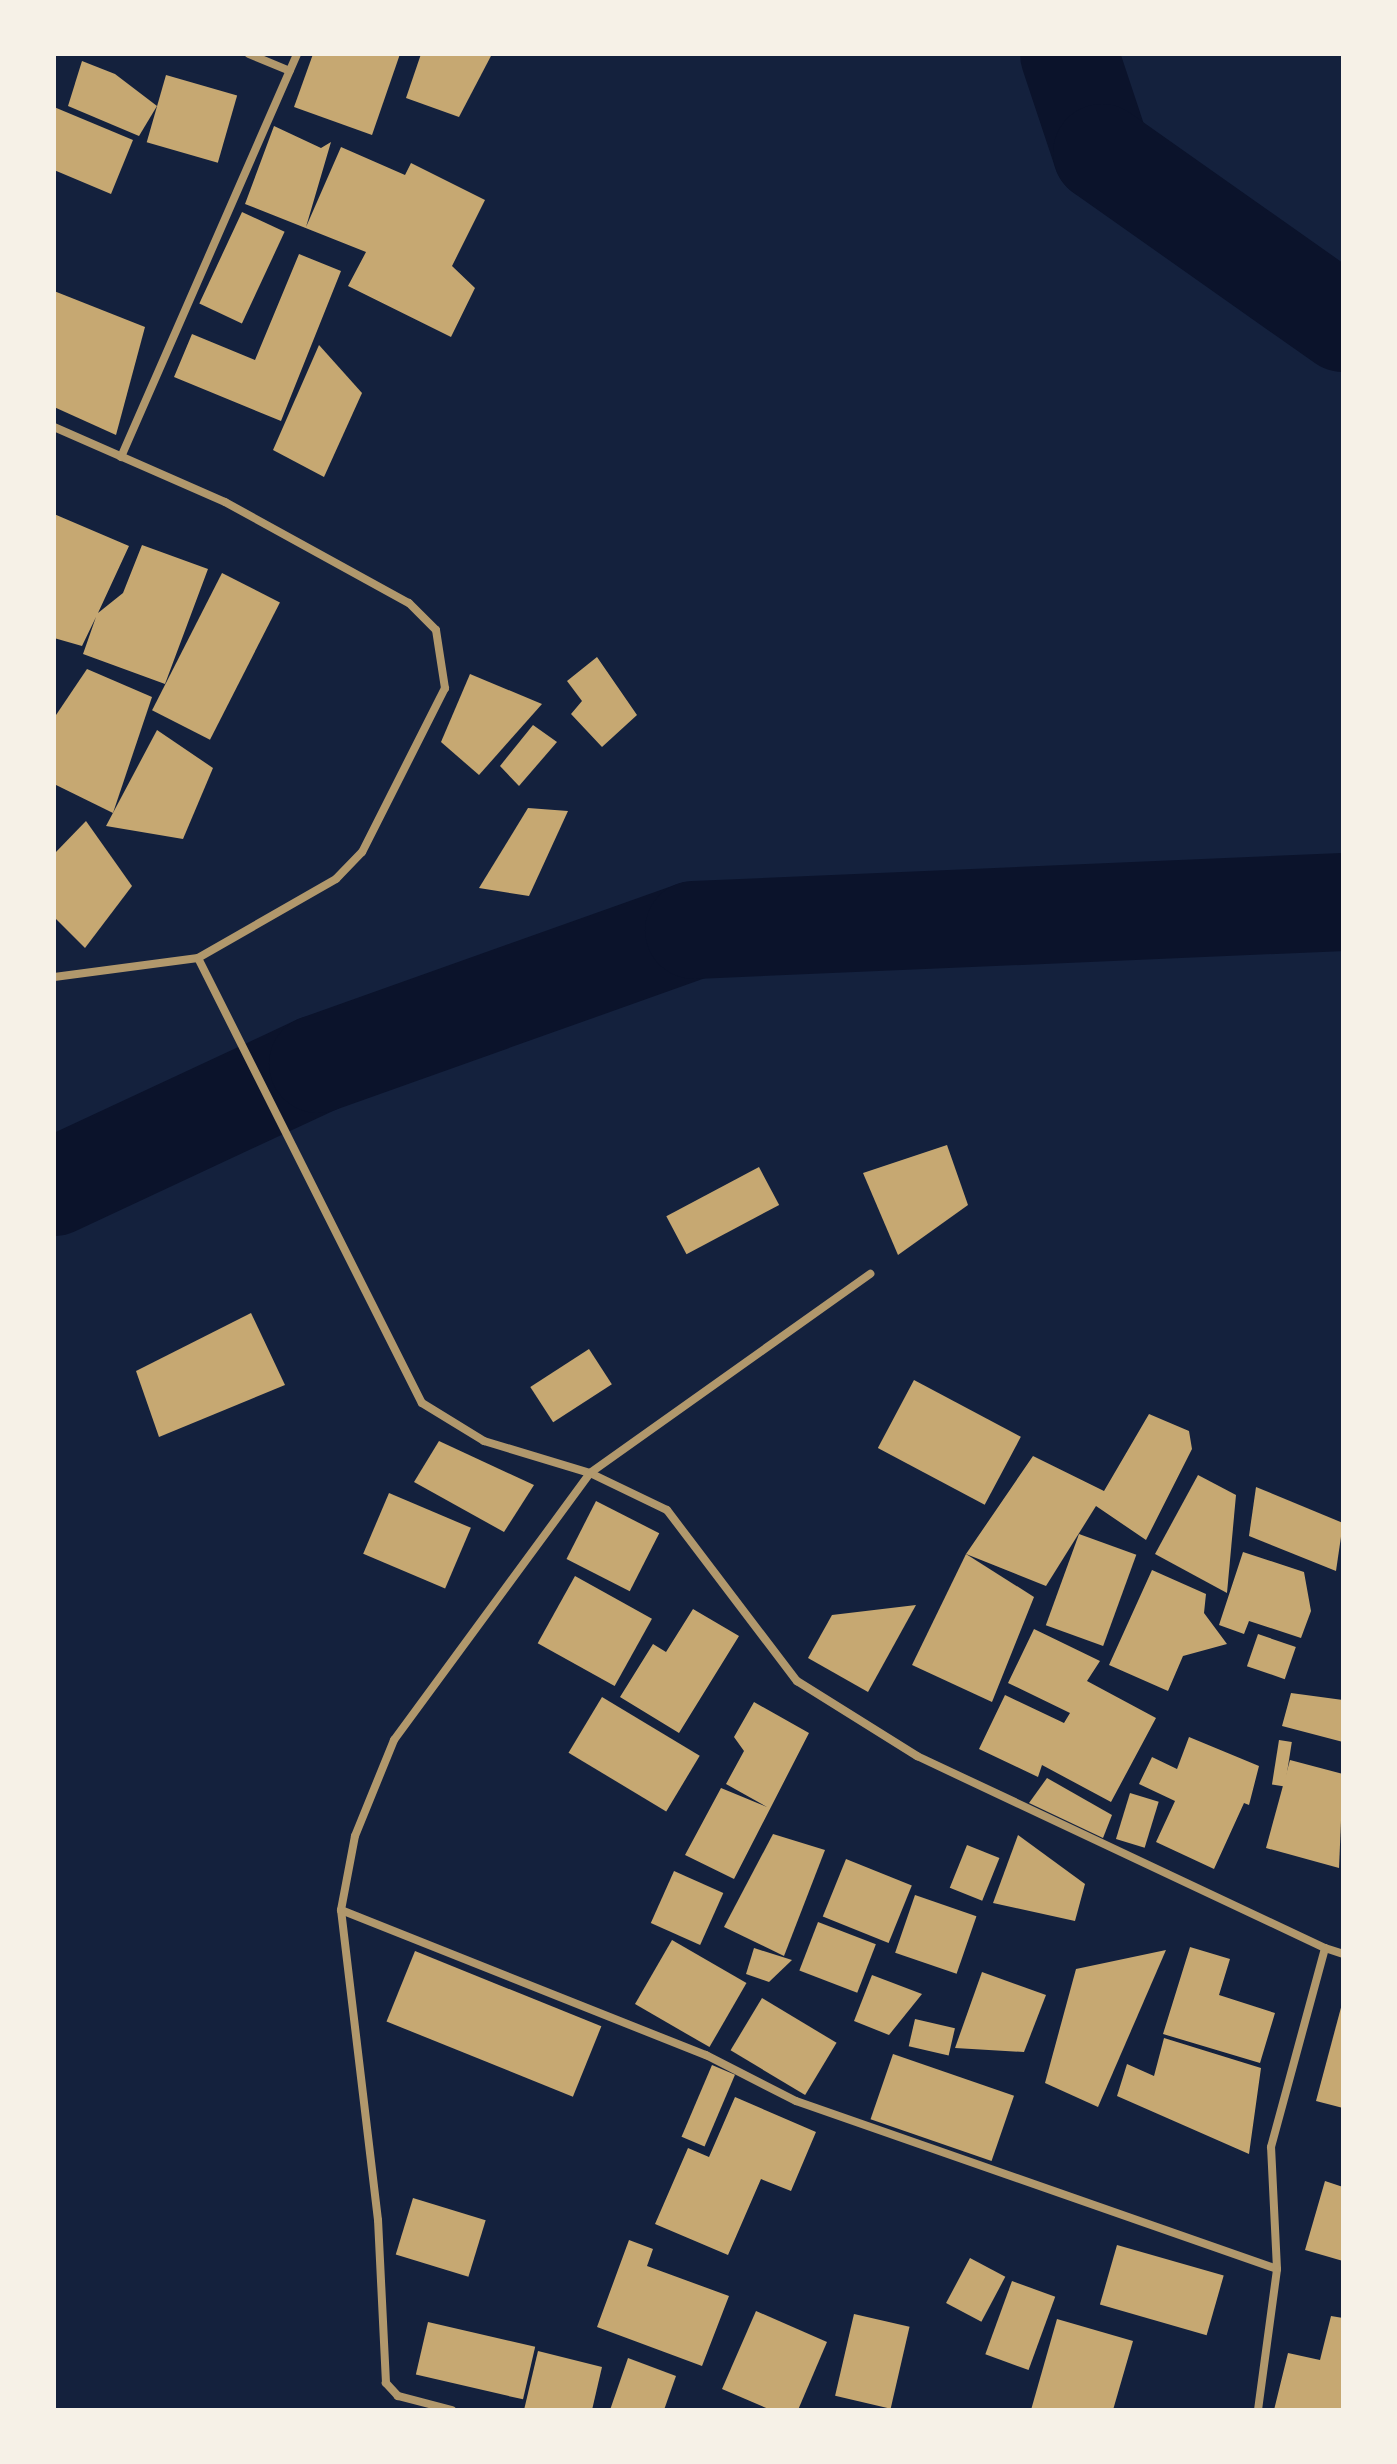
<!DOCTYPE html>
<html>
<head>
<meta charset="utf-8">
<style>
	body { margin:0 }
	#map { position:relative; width:1397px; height:2464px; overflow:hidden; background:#14213d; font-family:"Asap Condensed",sans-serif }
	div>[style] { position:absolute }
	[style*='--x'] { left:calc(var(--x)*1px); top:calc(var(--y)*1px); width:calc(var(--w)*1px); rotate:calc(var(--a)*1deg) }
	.river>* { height:98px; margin:-49px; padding:0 49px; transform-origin:49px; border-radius:49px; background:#0b132b }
	.building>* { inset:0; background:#c6a872; transform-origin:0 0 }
	.minor>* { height:8px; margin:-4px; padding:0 4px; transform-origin:4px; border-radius:4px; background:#b1986c }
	span { translate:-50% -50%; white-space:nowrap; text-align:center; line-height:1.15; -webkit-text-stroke:6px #f6f1e7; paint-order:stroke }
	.frame { position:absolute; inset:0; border:56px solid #f6f1e7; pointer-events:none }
</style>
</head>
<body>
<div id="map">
	<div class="river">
		<div style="--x:1069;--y:54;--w:104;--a:71.6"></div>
		<div style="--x:1102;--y:153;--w:295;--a:35.2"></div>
		<div style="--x:54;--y:1187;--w:291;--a:-25"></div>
		<div style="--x:318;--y:1064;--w:399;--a:-19.6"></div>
		<div style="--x:694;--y:930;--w:650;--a:-2.47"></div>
	</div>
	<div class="building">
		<div style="clip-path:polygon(313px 54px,400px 54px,372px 135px,294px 107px)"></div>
		<div style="clip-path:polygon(421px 54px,492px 54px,459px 117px,406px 98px)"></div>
		<div style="clip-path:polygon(82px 61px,115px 74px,157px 106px,139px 136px,68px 106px)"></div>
		<div style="left:166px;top:75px;width:74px;height:70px;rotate:16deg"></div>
		<div style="clip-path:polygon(54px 107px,133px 140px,111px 194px,54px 170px)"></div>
		<div style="clip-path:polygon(274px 126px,321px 148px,331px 142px,306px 227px,341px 147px,405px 175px,411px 163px,485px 200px,452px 266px,475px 288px,451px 337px,348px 286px,366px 252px,245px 204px)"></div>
		<div style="left:242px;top:212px;width:47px;height:101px;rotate:25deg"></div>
		<div style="clip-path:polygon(299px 254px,341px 271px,281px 421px,174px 377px,192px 334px,255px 360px)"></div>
		<div style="clip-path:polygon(54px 291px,145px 327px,116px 435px,54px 407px)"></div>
		<div style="clip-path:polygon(319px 345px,362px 393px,324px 477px,273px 450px)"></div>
		<div style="clip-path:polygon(54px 514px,129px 546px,98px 613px,123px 593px,142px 545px,208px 569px,165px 684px,83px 654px,96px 617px,82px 646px,54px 638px)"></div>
		<div style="left:222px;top:573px;width:65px;height:154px;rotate:27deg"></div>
		<div style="clip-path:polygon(597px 657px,637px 715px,602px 747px,571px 714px,582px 701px,567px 681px)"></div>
		<div style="clip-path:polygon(87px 669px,152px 697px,113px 813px,54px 784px,54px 718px)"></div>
		<div style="clip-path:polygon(470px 674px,542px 704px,479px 775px,441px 742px)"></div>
		<div style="clip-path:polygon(533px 725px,557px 742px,519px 786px,500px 766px)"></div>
		<div style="clip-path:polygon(157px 730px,213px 768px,183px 839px,106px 826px)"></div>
		<div style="clip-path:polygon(528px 808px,568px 811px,529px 896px,479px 888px)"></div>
		<div style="clip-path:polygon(86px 821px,132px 886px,85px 948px,54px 917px,54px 854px)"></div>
		<div style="clip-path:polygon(947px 1145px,968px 1205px,898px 1255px,863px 1173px)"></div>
		<div style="left:759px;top:1167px;width:43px;height:105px;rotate:62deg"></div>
		<div style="clip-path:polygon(251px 1313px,285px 1385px,159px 1437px,136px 1371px)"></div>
		<div style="left:589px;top:1349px;width:42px;height:70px;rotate:57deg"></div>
		<div style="left:914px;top:1380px;width:121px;height:77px;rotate:28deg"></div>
		<div style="clip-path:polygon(1149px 1414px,1189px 1431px,1192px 1449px,1146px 1540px,1096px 1506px,1046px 1586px,966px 1554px,1033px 1456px,1104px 1491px)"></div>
		<div style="clip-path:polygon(439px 1441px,534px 1485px,504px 1532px,414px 1482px)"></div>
		<div style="clip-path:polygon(1198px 1475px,1236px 1495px,1227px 1593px,1155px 1554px)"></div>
		<div style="clip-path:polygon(1256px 1487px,1343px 1523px,1336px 1571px,1249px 1536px)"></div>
		<div style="left:389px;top:1493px;width:89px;height:66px;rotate:23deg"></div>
		<div style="left:596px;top:1501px;width:71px;height:65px;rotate:27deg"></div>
		<div style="left:1079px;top:1534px;width:61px;height:97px;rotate:20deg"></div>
		<div style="clip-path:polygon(1243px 1552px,1304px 1572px,1311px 1611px,1301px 1638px,1249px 1621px,1244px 1634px,1219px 1625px)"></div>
		<div style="clip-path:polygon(966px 1554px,1034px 1597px,992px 1702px,912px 1665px)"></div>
		<div style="clip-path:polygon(1152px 1570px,1206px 1594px,1204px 1613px,1227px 1644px,1183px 1656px,1168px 1691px,1109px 1665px)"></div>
		<div style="left:575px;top:1576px;width:88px;height:77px;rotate:29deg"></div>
		<div style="clip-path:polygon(916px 1605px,868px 1692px,808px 1658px,832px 1615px)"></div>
		<div style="clip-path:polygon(693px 1609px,739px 1636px,679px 1733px,620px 1697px,653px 1644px,666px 1652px)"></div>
		<div style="clip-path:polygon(1034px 1629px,1100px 1661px,1087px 1681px,1156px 1718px,1111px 1802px,1042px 1765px,1038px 1777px,979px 1749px,1005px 1695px,1064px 1723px,1070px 1713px,1008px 1683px)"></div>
		<div style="left:1258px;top:1634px;width:40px;height:34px;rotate:19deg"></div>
		<div style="clip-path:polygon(1291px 1693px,1343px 1700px,1343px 1742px,1282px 1726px)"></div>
		<div style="left:602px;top:1697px;width:114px;height:65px;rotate:31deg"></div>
		<div style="clip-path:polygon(754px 1702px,809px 1733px,734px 1879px,685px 1855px,721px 1788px,767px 1807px,726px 1784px,744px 1751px,734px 1737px)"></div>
		<div style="clip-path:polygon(1189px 1737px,1259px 1766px,1249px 1805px,1244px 1803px,1214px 1869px,1156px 1842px,1175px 1801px,1139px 1784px,1152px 1757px,1177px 1769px)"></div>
		<div style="left:1279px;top:1740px;width:13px;height:45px;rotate:9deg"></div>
		<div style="clip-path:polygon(1290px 1760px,1343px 1774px,1339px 1868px,1266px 1848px)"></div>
		<div style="clip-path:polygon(1047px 1778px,1112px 1815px,1103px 1838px,1029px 1803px)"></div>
		<div style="left:1130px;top:1793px;width:30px;height:48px;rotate:17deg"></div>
		<div style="clip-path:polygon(773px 1834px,825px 1850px,784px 1956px,724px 1927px)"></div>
		<div style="clip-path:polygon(1018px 1835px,1085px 1884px,1075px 1921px,993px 1903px)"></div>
		<div style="left:967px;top:1845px;width:35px;height:46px;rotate:22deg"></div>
		<div style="left:846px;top:1859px;width:71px;height:62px;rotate:22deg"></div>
		<div style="left:674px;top:1871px;width:54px;height:57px;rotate:24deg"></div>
		<div style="left:915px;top:1895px;width:65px;height:61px;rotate:19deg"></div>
		<div style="left:818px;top:1922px;width:62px;height:52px;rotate:21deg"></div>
		<div style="left:672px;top:1940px;width:86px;height:74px;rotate:30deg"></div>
		<div style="clip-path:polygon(1190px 1947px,1230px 1959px,1219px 1995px,1275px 2013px,1260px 2063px,1163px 2034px)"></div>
		<div style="clip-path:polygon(754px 1948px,792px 1960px,769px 1982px,746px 1974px)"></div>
		<div style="clip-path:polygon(1166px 1950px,1098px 2107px,1045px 2083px,1076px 1969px)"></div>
		<div style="left:415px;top:1951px;width:201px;height:76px;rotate:22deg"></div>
		<div style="clip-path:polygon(982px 1972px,1046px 1995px,1024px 2052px,955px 2048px)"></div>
		<div style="clip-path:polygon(872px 1975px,922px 1994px,889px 2035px,854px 2021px)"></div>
		<div style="left:762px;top:1998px;width:87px;height:61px;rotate:31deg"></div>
		<div style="clip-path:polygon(1343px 2000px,1343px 2108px,1316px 2101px)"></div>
		<div style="left:915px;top:2019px;width:41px;height:28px;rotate:13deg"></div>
		<div style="clip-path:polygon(1164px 2038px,1261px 2068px,1249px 2154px,1117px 2096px,1127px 2064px,1154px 2076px)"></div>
		<div style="left:893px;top:2054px;width:128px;height:69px;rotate:19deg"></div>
		<div style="left:712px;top:2065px;width:25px;height:78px;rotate:23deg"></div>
		<div style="clip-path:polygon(735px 2097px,816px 2132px,791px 2191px,761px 2179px,728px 2255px,655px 2224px,688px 2148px,709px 2157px)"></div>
		<div style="clip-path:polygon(1325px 2181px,1343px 2187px,1343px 2261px,1305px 2250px)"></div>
		<div style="left:413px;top:2198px;width:76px;height:59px;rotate:17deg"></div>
		<div style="clip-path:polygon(629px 2240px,653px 2249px,647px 2266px,729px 2296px,702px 2366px,597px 2327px)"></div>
		<div style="left:1117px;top:2245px;width:111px;height:62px;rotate:16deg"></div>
		<div style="left:970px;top:2258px;width:40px;height:51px;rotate:28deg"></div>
		<div style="left:1012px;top:2281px;width:46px;height:78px;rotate:20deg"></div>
		<div style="clip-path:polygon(756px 2311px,827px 2342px,798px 2410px,771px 2410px,722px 2389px)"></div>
		<div style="left:854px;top:2314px;width:57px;height:84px;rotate:13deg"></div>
		<div style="clip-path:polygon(1331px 2316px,1343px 2318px,1343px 2410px,1274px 2410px,1288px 2353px,1320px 2360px)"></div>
		<div style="clip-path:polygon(1057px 2319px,1133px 2341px,1113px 2410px,1031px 2410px)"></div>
		<div style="left:428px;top:2322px;width:110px;height:54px;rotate:13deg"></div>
		<div style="clip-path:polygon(538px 2351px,602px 2367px,592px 2410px,524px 2410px)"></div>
		<div style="clip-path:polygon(628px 2358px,676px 2376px,664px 2410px,610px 2410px)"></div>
	</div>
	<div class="minor">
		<div style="--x:249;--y:54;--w:44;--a:22.5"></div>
		<div style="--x:54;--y:427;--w:187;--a:23.7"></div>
		<div style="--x:225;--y:502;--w:210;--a:28.8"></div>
		<div style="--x:409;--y:603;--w:38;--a:45"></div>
		<div style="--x:436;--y:630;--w:59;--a:81.2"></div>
		<div style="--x:445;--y:688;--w:184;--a:116.8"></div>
		<div style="--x:362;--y:852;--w:37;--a:134"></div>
		<div style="--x:336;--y:879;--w:159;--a:150.2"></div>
		<div style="--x:198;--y:958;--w:145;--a:172.5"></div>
		<div style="--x:121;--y:457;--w:440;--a:-66.4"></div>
		<div style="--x:198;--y:958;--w:498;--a:63.3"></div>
		<div style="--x:422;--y:1403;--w:73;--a:31.5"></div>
		<div style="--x:484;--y:1441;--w:111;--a:16.8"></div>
		<div style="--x:590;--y:1473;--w:85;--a:25.7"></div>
		<div style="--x:667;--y:1510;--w:215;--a:52.8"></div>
		<div style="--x:797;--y:1681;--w:142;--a:32"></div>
		<div style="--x:917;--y:1756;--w:451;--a:25.2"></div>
		<div style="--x:341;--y:1910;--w:393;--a:21.7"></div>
		<div style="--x:706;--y:2055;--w:101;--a:27.1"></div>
		<div style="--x:796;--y:2101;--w:509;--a:19.25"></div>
		<div style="--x:452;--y:2410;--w:56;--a:-165.5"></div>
		<div style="--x:398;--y:2396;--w:18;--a:-133"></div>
		<div style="--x:386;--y:2383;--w:163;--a:-92.8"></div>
		<div style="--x:378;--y:2220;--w:312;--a:-96.8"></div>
		<div style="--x:341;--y:1910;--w:75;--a:-79.3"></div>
		<div style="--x:355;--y:1836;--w:104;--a:-67.9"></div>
		<div style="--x:394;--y:1740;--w:331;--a:-53.7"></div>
		<div style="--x:590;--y:1473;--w:344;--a:-35.4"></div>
		<div style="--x:1258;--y:2410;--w:142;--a:-82.3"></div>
		<div style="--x:1277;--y:2269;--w:122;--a:-92.8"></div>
		<div style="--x:1271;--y:2147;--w:206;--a:-74.8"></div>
		<div style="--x:1325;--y:1948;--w:19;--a:18"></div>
	</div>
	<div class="frame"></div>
</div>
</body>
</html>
